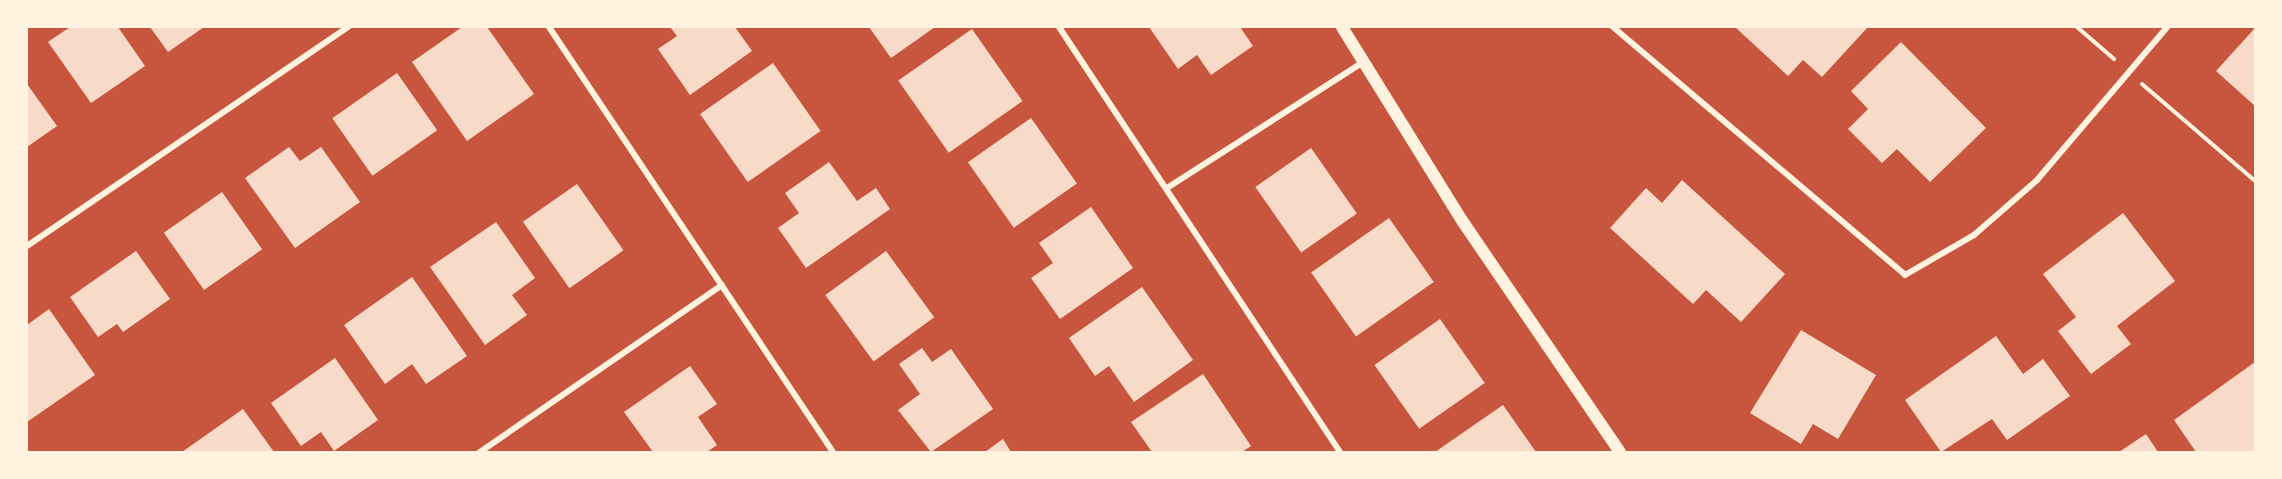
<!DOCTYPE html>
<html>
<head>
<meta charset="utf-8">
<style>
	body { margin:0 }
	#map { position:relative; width:2282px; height:479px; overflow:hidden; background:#c8553d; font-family:Rubik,sans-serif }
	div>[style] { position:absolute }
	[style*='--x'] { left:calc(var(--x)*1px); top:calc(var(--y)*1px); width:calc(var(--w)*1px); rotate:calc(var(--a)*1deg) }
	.building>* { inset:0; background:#f7dbc8; transform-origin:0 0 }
	.path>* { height:4px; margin:-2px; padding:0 2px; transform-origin:2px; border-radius:2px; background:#fff3e0 }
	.minor>* { height:6px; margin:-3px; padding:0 3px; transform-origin:3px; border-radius:3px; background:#fff3e0 }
	.secondary>* { height:12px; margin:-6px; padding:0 6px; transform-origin:6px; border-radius:6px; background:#fff3e0 }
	span { translate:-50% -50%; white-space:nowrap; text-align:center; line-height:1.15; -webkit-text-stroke:5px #fff3e0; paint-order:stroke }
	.frame { position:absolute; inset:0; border:28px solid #fff3e0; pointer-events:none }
</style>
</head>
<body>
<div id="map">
	<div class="building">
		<div style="clip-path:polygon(70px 27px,118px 27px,145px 66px,91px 103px,48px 42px)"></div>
		<div style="clip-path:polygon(150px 27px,204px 27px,168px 52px)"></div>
		<div style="clip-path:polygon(462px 27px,487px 27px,534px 94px,467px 141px,412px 62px)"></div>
		<div style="clip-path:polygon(670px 27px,735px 27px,752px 51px,690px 95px,658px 49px,677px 36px)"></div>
		<div style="clip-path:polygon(869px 27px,935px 27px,891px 58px)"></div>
		<div style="clip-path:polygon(1149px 27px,1240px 27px,1253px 46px,1211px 75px,1197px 55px,1178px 69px)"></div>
		<div style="clip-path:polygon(1735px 27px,1868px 27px,1822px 77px,1803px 60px,1788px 76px)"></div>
		<div style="clip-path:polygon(2255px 28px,2255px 106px,2216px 71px)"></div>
		<div style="left:972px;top:29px;width:88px;height:90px;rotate:55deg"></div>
		<div style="clip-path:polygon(1901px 42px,1986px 128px,1930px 182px,1897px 149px,1882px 163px,1848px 129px,1868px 109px,1851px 91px)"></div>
		<div style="left:773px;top:63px;width:83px;height:89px;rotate:55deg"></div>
		<div style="left:397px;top:73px;width:70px;height:79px;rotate:55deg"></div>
		<div style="clip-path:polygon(27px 84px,57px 126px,27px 147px)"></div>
		<div style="left:1031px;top:118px;width:80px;height:77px;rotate:55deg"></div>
		<div style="clip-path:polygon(289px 147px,300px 161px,321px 147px,360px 202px,295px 248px,245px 178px)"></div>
		<div style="left:1311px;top:148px;width:80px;height:68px;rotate:55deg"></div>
		<div style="clip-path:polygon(829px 162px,857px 201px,876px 188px,890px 209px,806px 268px,778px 228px,799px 213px,785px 193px)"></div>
		<div style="clip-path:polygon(1682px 180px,1785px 274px,1741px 322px,1706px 290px,1693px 304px,1610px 228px,1646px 188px,1662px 203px)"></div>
		<div style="left:577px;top:184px;width:81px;height:66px;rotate:55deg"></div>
		<div style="left:222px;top:192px;width:70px;height:71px;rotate:55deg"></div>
		<div style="clip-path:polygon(1091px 207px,1133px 268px,1060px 319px,1031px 278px,1053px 263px,1039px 243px)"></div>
		<div style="clip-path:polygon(2123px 213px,2175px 281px,2117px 326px,2131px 344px,2091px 374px,2058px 331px,2076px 317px,2043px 274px)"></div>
		<div style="left:1389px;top:218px;width:78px;height:95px;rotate:55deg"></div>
		<div style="clip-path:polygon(496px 222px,535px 278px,512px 295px,527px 315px,485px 345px,430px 267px)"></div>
		<div style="clip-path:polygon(136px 251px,170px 299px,123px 332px,117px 324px,98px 337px,70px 297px)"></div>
		<div style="left:886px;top:251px;width:82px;height:75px;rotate:54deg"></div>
		<div style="clip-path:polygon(412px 277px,467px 356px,426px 384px,412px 364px,385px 384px,344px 325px)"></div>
		<div style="clip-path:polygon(1142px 287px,1193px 360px,1134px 402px,1109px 366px,1095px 376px,1069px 338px)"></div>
		<div style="clip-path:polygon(49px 309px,95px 375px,27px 422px,27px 325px)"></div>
		<div style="left:1440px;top:319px;width:78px;height:80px;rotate:55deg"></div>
		<div style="clip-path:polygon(1801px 330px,1876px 375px,1838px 439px,1813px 424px,1801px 444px,1750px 413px)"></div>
		<div style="clip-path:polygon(1996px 336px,2023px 374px,2043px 359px,2070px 396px,2007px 440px,1992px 419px,1941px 452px,1905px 400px)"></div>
		<div style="clip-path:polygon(922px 348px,932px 362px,951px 349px,993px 409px,931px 452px,898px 410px,920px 394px,899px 364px)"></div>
		<div style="clip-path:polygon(335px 358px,378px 420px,334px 451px,321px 432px,301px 446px,271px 403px)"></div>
		<div style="clip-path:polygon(2255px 362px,2255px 452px,2196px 452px,2174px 420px)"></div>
		<div style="clip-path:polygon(690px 366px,717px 404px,698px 417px,717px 445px,707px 452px,653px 452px,624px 412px)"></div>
		<div style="clip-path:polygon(1203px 374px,1251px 446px,1242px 452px,1152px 452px,1131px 422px)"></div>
		<div style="clip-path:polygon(1503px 405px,1536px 452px,1435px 452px)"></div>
		<div style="clip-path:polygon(243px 409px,274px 452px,182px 452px)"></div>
		<div style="clip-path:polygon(2146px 434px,2158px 452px,2119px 452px)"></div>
		<div style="clip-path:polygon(1003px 439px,1011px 452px,985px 452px)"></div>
	</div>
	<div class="path">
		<div style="--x:2077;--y:27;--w:49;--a:40.9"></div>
		<div style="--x:2142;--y:84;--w:149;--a:40.6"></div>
	</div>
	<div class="minor">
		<div style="--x:549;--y:27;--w:511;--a:56.25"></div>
		<div style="--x:1059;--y:27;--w:509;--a:56.53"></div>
		<div style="--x:1613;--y:27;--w:383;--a:40.3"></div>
		<div style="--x:1905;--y:275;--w:80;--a:-30.1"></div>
		<div style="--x:1974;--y:235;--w:84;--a:-41.1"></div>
		<div style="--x:2037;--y:180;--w:201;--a:-49.6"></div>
		<div style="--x:1167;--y:188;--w:233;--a:-32.7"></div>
		<div style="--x:27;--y:246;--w:389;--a:-34.3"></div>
		<div style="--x:480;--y:452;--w:294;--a:-34.6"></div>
	</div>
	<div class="secondary">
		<div style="--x:1342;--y:27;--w:229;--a:58.2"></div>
		<div style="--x:1463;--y:222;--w:278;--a:55.7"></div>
	</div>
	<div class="frame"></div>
</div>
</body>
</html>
